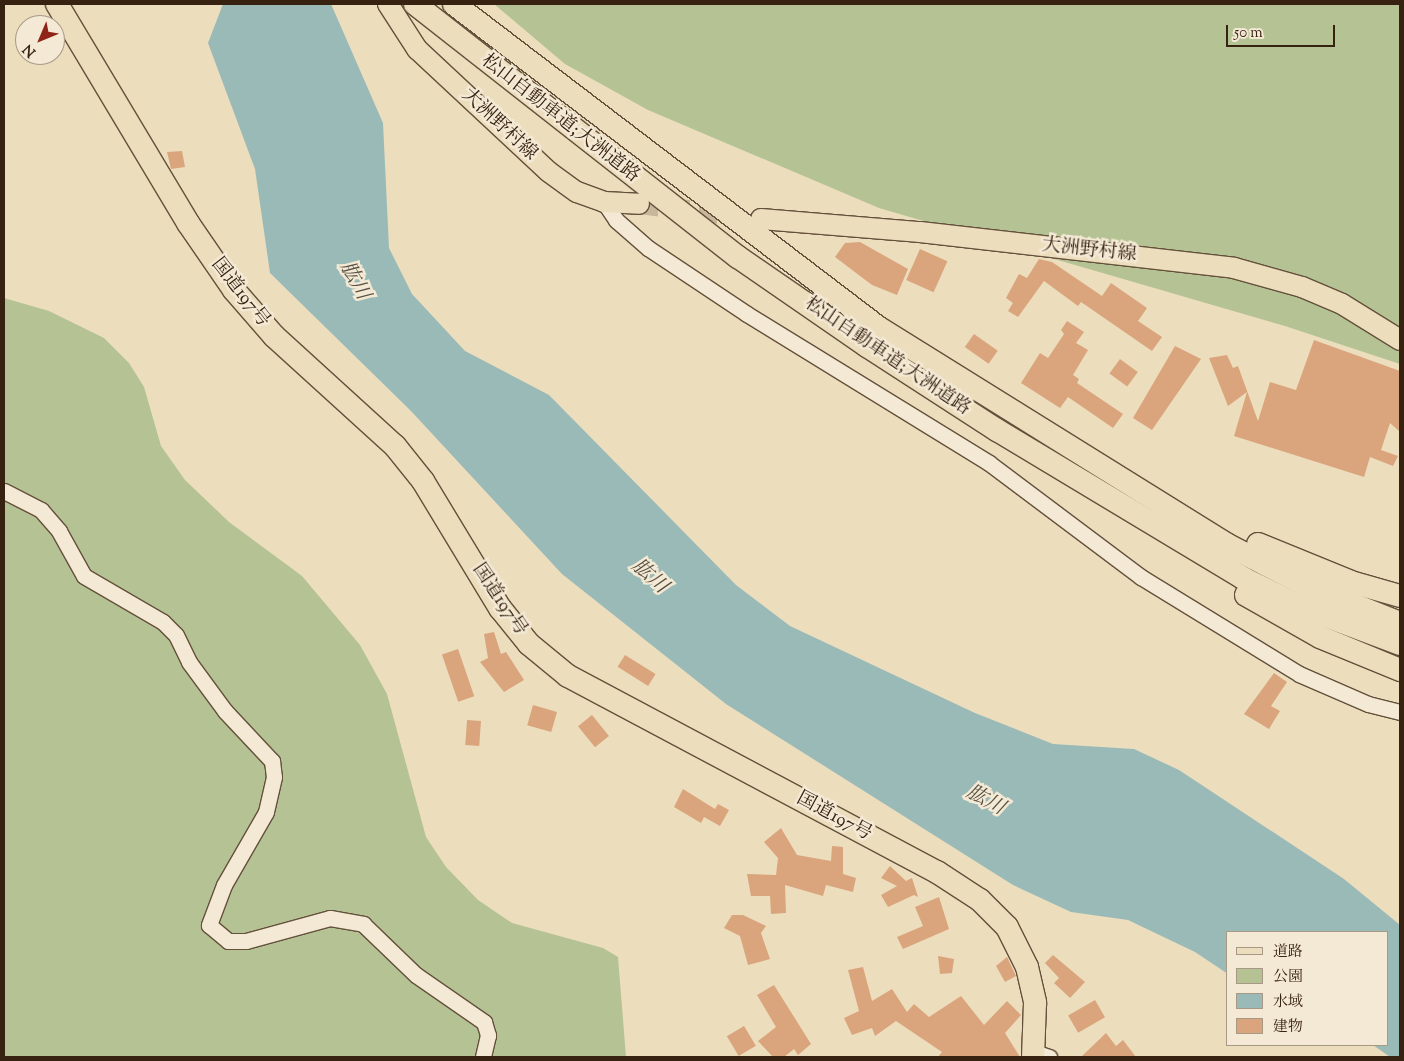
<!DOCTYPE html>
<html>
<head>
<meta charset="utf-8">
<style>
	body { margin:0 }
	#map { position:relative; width:1404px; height:1061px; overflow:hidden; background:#ecddbd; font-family:"Sorts Mill Goudy","Noto Serif JP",serif }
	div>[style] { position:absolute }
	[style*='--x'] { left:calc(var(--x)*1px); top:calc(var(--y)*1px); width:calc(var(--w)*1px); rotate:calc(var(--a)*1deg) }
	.green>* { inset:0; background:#b4c294 }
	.water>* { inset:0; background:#9abab8 }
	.building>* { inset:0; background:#daa57d; transform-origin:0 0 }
	.major-tunnel>* { height:20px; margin-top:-10px; transform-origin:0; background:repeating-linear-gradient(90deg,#c8b79a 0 20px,transparent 0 30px) }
	.roads { filter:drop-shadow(1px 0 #64503b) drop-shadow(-1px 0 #64503b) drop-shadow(0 1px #64503b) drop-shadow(0 -1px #64503b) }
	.minor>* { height:15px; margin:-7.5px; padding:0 7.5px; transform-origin:7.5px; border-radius:7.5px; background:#f3e9d4 }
	.major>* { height:20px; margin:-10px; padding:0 10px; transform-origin:10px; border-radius:10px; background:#ecddbd }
	.highway>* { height:22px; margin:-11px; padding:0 11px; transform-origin:11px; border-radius:11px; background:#ecddbd }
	span { translate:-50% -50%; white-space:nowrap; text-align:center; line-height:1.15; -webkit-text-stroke:5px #f3e9d4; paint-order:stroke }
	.street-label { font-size:19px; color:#372110 }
	.water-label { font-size:20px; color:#554f42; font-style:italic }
	.frame { position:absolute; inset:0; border:5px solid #372110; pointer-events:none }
	.legend { position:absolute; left:1226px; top:931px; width:162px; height:115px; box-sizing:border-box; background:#f3e9d4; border:1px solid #a89986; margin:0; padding:6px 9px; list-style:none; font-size:15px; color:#372110 }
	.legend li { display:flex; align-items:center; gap:10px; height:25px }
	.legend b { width:25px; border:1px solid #a89986 }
	.north { position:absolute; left:15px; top:15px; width:50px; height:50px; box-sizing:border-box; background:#f3e9d4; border:1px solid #a89986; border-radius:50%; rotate:225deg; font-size:14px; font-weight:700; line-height:20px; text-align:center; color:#372110 }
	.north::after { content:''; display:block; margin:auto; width:18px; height:22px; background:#8f2418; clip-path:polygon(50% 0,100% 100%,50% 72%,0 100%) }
	.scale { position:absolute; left:1226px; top:25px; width:109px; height:22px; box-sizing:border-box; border:2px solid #372110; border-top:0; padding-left:6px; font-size:15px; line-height:18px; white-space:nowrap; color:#372110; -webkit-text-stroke:4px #f3e9d4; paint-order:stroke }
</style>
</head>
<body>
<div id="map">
	<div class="green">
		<div style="clip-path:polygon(494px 4px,1400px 4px,1400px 364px,1285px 326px,879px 208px,648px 110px,565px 64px)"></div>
		<div style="clip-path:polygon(4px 298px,49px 311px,104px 338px,129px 363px,144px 387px,161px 446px,185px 480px,229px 522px,302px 576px,360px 645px,387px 694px,426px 837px,446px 867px,478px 900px,512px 923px,603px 948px,618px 957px,626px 1057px,4px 1057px)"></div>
	</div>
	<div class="water">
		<div style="clip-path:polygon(223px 4px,331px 4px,383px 123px,389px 248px,412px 294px,465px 351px,549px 395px,736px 585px,790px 626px,975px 713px,1053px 744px,1134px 749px,1179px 770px,1344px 879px,1400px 925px,1400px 1057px,1390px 1057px,1373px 1045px,1388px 1045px,1388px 932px,1228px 932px,1228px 974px,1195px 952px,1128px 920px,1071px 912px,1013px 885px,726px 704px,562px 574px,411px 411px,270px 273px,255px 169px,208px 43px)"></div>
	</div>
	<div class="building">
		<div style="clip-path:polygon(182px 151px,185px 167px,171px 169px,167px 152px)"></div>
		<div style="clip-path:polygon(860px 242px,908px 269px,897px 295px,872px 285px,835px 257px,845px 243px)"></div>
		<div style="left:920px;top:249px;width:30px;height:34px;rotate:24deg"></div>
		<div style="clip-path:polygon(1039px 259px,1052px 262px,1102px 296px,1111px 283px,1147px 308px,1138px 321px,1162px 337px,1152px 351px,1081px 302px,1078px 306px,1044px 281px,1018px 317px,1008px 311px,1013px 303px,1006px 298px,1019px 274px,1027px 278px)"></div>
		<div style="clip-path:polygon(1067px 321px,1084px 332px,1076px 343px,1088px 350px,1073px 375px,1079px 379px,1077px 383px,1123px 414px,1113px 428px,1068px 397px,1060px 408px,1021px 383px,1040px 353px,1048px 358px,1064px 334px,1061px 330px)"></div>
		<div style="left:974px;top:334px;width:29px;height:16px;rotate:35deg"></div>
		<div style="clip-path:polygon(1314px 340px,1400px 371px,1400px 432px,1390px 423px,1381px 450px,1398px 456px,1393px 466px,1370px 457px,1364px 477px,1234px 436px,1247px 392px,1228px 406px,1209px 358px,1227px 355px,1233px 368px,1238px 366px,1258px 421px,1270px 382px,1296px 390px)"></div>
		<div style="clip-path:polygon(1175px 346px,1201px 359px,1152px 430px,1133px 418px)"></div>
		<div style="left:1120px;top:359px;width:22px;height:18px;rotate:36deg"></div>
		<div style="clip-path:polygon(494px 632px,501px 654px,506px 652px,524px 680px,504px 692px,480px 662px,488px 658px,484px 634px)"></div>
		<div style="left:458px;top:649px;width:50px;height:17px;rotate:71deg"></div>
		<div style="left:625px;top:655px;width:36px;height:14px;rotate:32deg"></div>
		<div style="clip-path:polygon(1274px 673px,1287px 682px,1271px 706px,1280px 711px,1269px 729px,1244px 714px)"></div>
		<div style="left:533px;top:705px;width:25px;height:21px;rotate:16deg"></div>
		<div style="left:592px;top:715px;width:27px;height:18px;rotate:51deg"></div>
		<div style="left:467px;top:720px;width:14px;height:25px;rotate:4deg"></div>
		<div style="clip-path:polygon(683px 789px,715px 809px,718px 804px,729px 810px,720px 826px,704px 817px,701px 823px,674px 807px)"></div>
		<div style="clip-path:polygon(781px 828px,797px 855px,831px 861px,832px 846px,843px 847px,843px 874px,856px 878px,853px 892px,826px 885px,823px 896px,785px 885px,786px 913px,771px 914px,770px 896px,751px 896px,747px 874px,776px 875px,778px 858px,764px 842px)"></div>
		<div style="clip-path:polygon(890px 866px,906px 881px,912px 878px,918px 897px,914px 895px,888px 907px,881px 895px,897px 886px,881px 878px)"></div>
		<div style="clip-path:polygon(939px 897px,949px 929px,903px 949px,897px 937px,923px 926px,915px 907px)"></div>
		<div style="clip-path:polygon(732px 915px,743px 915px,766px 926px,761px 933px,770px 959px,748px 965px,740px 936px,724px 928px)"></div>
		<div style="clip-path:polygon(1053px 955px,1085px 982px,1070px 998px,1054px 983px,1059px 978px,1045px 963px)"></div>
		<div style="clip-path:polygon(938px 956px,954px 959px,952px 973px,940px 974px)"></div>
		<div style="clip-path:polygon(1007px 957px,1016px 976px,1005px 982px,996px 966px)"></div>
		<div style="clip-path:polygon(863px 967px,872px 1001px,892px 989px,907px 1012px,914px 1004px,929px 1017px,961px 996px,984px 1025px,1007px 1001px,1021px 1015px,1005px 1033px,1020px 1057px,938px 1057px,942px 1052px,896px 1021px,875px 1036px,872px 1028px,852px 1035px,844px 1018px,859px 1011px,848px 970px)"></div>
		<div style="clip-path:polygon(774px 985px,811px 1044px,798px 1055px,794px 1049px,784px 1057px,773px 1057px,758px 1041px,776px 1027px,757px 995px)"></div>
		<div style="left:1095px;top:1000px;width:20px;height:31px;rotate:60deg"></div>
		<div style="left:744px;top:1026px;width:23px;height:20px;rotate:59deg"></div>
		<div style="clip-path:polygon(1106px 1033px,1116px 1046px,1123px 1040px,1136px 1057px,1081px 1057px)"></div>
	</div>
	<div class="major-tunnel">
		<div style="--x:639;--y:204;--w:99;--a:7"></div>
	</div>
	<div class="roads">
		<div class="minor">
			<div style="--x:604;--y:202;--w:22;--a:56"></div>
			<div style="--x:616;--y:220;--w:43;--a:41.2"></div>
			<div style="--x:648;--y:248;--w:119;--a:33.7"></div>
			<div style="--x:747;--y:314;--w:284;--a:31.6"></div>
			<div style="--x:989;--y:463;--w:190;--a:36.9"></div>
			<div style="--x:1141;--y:577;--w:185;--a:31.5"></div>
			<div style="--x:1299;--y:674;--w:75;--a:23.5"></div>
			<div style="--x:1368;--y:704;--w:33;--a:14"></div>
			<div style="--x:4;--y:491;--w:42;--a:27.2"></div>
			<div style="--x:41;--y:510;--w:28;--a:49"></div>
			<div style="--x:59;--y:531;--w:51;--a:60.9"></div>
			<div style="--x:84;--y:576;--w:91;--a:30.2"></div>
			<div style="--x:163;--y:622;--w:18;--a:45"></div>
			<div style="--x:176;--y:635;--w:30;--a:64"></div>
			<div style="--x:189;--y:662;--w:61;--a:53.7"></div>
			<div style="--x:225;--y:711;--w:69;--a:46.8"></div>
			<div style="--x:272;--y:761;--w:16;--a:83"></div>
			<div style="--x:274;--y:777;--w:36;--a:103"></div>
			<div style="--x:266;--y:812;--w:84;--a:119.9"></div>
			<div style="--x:224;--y:885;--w:43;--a:110.6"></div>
			<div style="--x:209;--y:925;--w:25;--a:40"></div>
			<div style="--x:228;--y:941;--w:18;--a:0"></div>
			<div style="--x:246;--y:941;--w:87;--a:-15.3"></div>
			<div style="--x:330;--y:918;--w:34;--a:10"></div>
			<div style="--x:363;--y:924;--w:74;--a:43.9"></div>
			<div style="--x:416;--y:975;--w:83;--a:34.7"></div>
			<div style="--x:484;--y:1022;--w:14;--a:73"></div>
			<div style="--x:488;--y:1035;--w:23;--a:103"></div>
			<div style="--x:1034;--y:1052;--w:16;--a:18"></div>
		</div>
		<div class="major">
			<div style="--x:388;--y:4;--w:54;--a:57.2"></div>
			<div style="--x:417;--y:49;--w:180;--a:43"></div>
			<div style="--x:549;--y:172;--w:34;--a:36"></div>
			<div style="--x:577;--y:192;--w:29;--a:20"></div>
			<div style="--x:604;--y:202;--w:35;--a:3"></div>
			<div style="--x:761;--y:219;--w:160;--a:4.7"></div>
			<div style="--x:920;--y:232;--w:316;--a:6.5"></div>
			<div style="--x:1234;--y:268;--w:71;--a:15.6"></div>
			<div style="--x:1302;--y:287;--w:43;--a:23"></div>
			<div style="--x:1342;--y:304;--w:68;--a:31.8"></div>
		</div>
		<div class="highway">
			<div style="--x:57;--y:4;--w:255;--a:59.1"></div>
			<div style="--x:188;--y:223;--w:81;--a:55.5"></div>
			<div style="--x:234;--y:290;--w:61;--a:49"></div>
			<div style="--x:274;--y:336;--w:164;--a:42.3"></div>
			<div style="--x:395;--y:446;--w:45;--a:51.3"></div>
			<div style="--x:423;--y:481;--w:149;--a:58.8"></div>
			<div style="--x:500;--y:608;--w:46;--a:51.1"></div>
			<div style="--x:529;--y:644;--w:50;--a:39.4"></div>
			<div style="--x:568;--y:676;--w:418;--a:28"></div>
			<div style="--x:937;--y:872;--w:51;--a:33.1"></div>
			<div style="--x:980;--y:900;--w:38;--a:45"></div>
			<div style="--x:1007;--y:927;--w:45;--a:63.4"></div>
			<div style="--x:1027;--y:967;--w:37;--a:77"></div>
			<div style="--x:1035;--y:1003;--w:54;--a:92.1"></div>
			<div style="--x:415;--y:4;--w:410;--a:38.1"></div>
			<div style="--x:738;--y:257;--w:157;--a:34.6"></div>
			<div style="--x:867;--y:346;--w:155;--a:32.9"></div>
			<div style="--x:997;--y:430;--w:287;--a:31"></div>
			<div style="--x:1243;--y:578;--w:63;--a:26.6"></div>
			<div style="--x:1299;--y:606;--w:108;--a:20.6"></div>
			<div style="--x:454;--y:4;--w:534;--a:37.32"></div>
			<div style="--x:879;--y:328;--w:409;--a:31.9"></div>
			<div style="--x:1226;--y:544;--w:91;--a:27.4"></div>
			<div style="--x:1307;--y:586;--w:100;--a:21.7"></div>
			<div style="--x:1258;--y:544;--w:100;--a:22.2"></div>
			<div style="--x:1351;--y:582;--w:51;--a:15.9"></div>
			<div style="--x:1246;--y:595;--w:85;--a:29.6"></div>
			<div style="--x:1320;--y:637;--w:87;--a:22.4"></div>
		</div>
	</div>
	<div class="street-label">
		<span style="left:560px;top:119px;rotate:38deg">松山自動車道;大洲道路</span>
		<span style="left:499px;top:125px;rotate:43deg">大洲野村線</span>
		<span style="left:1089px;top:251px;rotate:6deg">大洲野村線</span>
		<span style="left:240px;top:293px;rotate:52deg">国道197号</span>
		<span style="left:887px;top:357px;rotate:34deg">松山自動車道;大洲道路</span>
		<span style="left:499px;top:600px;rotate:56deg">国道197号</span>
		<span style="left:834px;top:817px;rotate:28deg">国道197号</span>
	</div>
	<div class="water-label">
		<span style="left:354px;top:281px;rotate:61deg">肱川</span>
		<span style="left:649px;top:577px;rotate:41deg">肱川</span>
		<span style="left:985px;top:801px;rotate:28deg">肱川</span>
	</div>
	<div class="frame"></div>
	<ul class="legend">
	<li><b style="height:6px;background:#ecddbd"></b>道路</li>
	<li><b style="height:14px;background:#b4c294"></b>公園</li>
	<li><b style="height:14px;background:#9abab8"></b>水域</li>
	<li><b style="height:14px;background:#daa57d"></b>建物</li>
	</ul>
	<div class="north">N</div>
	<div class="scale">50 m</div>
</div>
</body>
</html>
